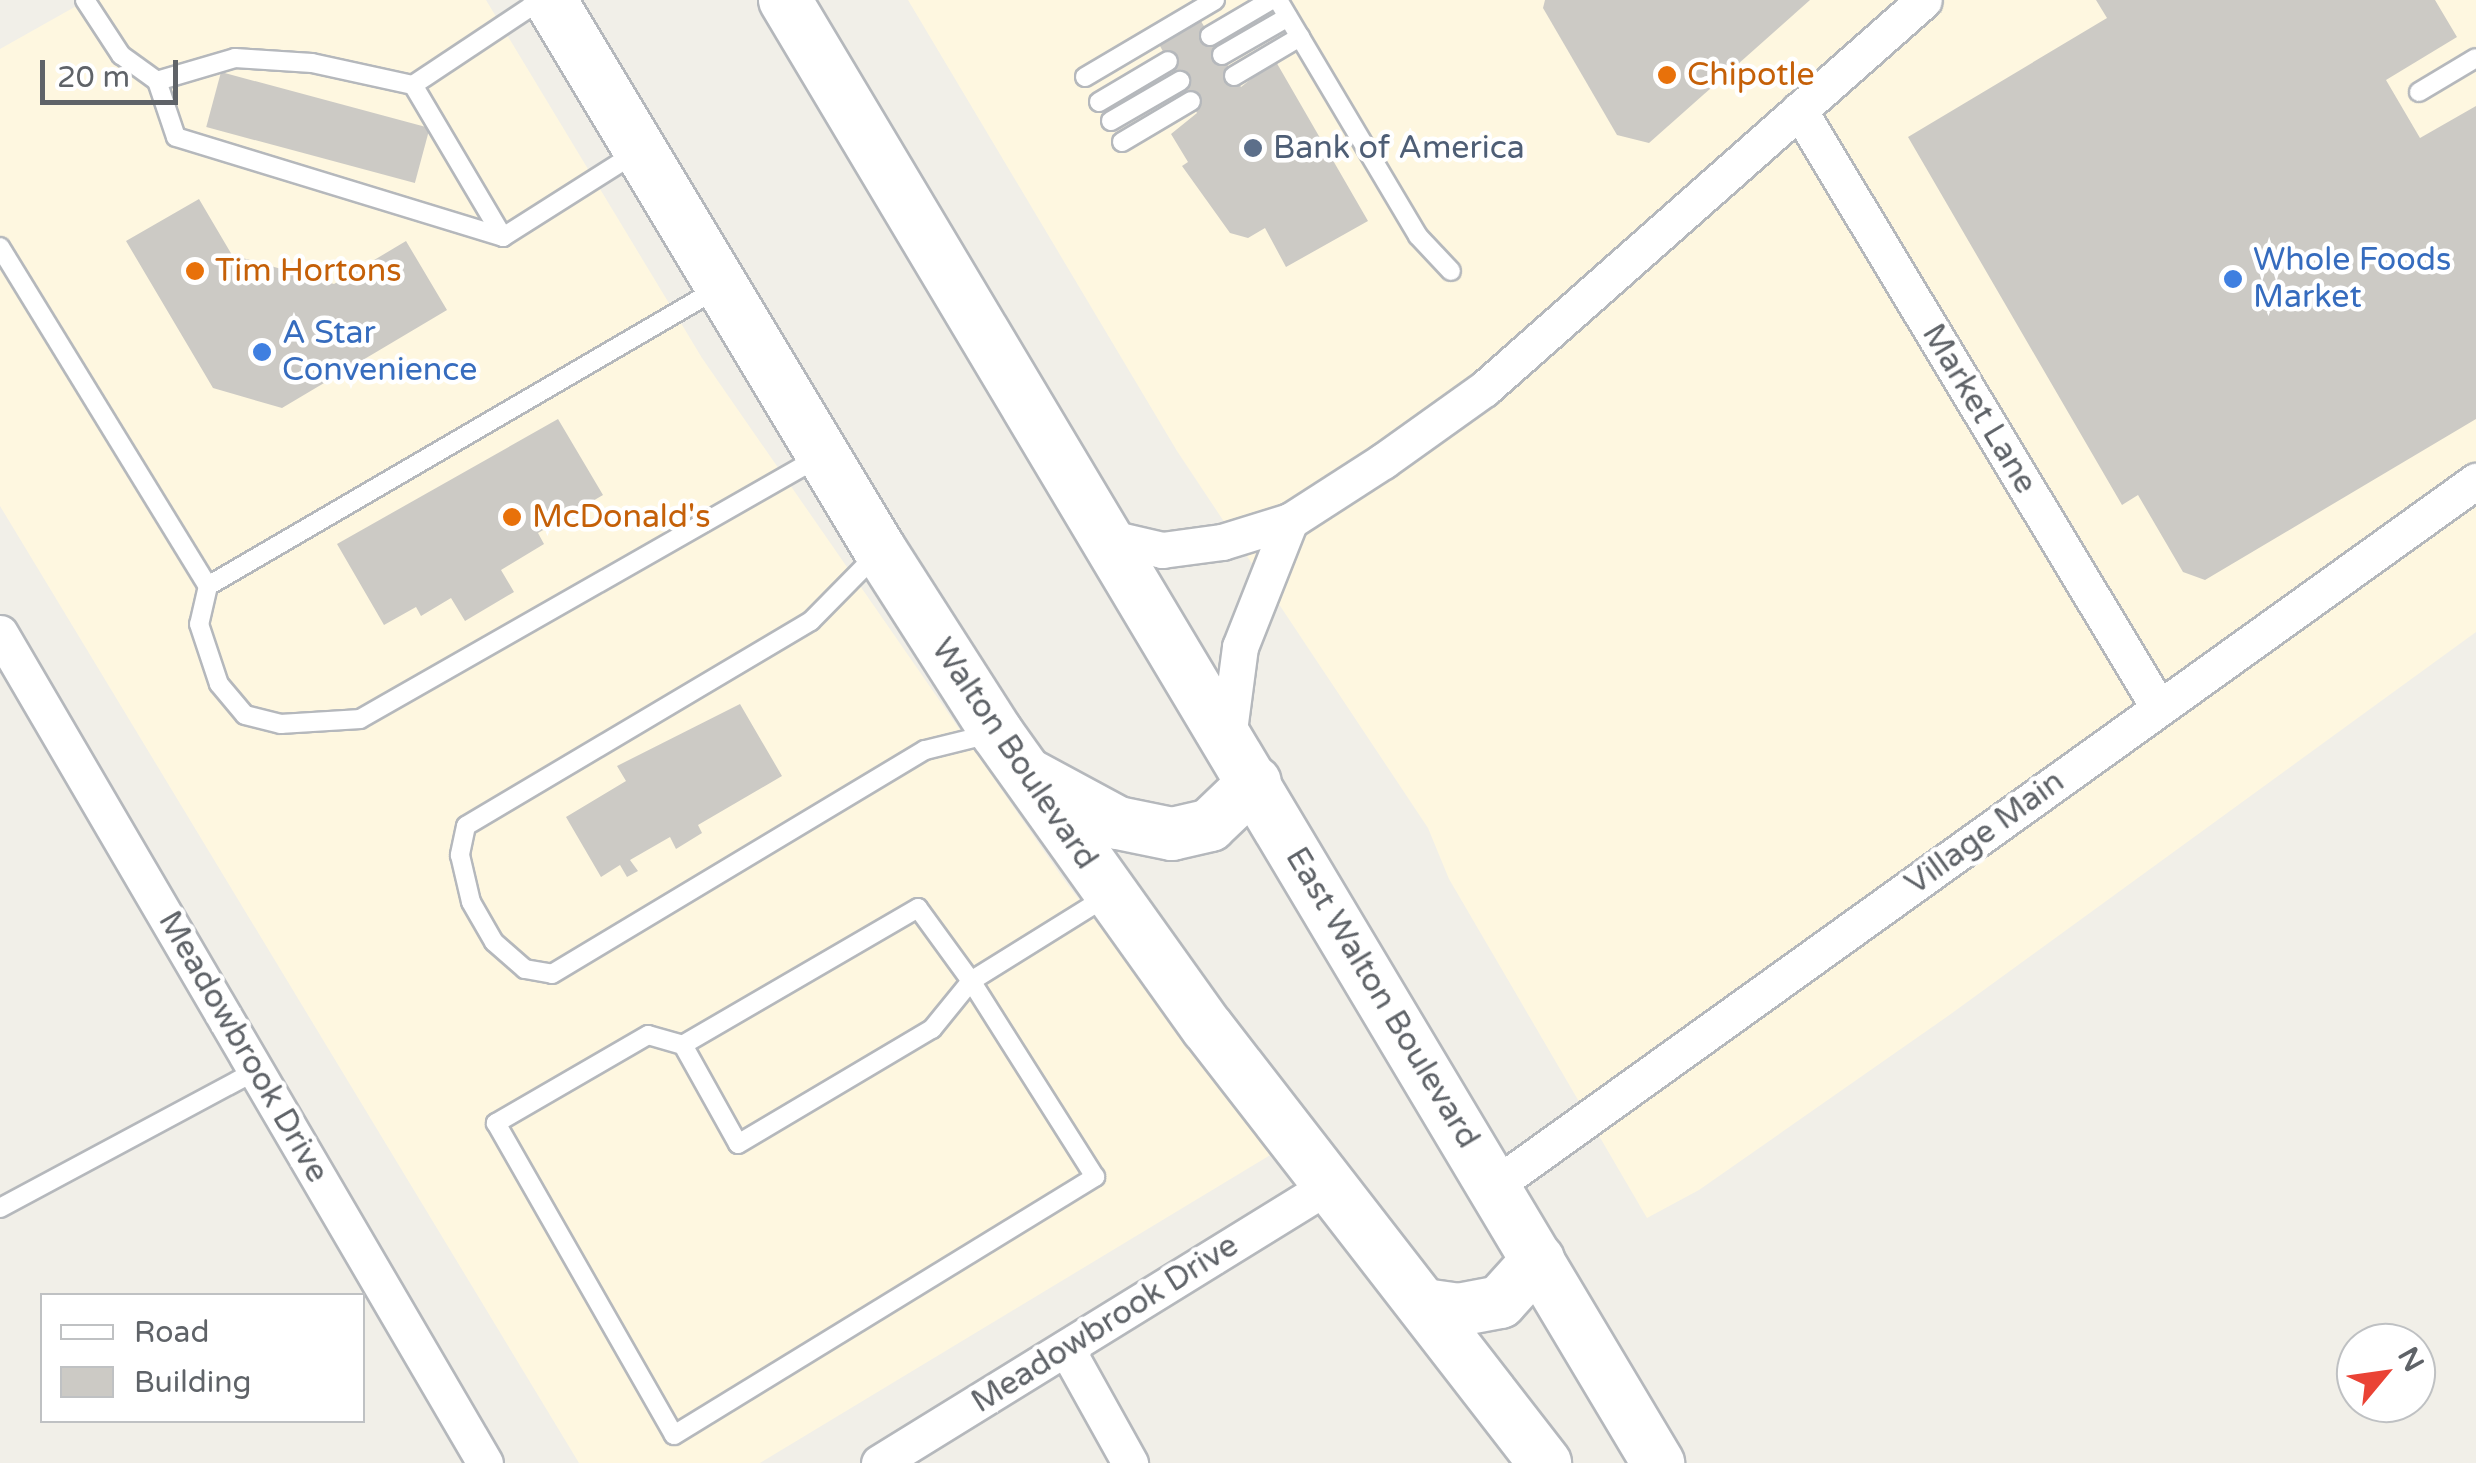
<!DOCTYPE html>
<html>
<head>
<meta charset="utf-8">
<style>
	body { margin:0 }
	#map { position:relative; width:2476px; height:1463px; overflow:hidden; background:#f1efe8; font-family:"Varela Round",sans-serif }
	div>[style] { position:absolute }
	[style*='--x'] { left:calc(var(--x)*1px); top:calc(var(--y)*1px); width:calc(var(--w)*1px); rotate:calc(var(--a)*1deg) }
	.commercial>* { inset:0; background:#fef7e0 }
	.building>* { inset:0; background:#cccac5; transform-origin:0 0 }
	.roads { filter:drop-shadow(2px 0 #b5b8bc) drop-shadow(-2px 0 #b5b8bc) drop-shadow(0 2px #b5b8bc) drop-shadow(0 -2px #b5b8bc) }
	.lane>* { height:18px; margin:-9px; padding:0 9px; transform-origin:9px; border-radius:9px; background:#fff }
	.street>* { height:35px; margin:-17.5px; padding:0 17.5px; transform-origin:17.5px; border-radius:17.5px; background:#fff }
	.secondary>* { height:52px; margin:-26px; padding:0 26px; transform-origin:26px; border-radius:26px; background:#fff }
	.dots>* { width:28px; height:28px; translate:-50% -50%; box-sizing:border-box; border:5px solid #fff; border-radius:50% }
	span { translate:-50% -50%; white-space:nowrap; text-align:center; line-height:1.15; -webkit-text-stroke:9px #fff; paint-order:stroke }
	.food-label { font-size:32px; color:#c56008 }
	.left { translate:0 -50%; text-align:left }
	.service-label { font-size:32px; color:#4e5e75 }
	.shop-label { font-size:32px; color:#366cbe }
	.street-label { font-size:32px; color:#5f6368 }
	.legend { position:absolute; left:40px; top:1293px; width:325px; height:130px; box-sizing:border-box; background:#fff; border:2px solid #bfc1c3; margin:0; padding:12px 18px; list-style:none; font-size:30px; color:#5f6368 }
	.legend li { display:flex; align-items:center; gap:20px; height:50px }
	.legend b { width:50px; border:2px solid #bfc1c3 }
	.north { position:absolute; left:2336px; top:1323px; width:100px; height:100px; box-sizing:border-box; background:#fff; border:2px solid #bfc1c3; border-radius:50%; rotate:61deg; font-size:28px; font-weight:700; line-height:40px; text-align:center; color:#5f6368 }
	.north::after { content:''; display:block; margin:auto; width:35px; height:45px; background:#ea4335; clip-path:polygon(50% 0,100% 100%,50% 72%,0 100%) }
	.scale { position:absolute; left:40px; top:60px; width:138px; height:45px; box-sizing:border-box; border:5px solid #5f6368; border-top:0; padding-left:12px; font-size:30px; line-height:35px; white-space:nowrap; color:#5f6368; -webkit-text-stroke:8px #fff; paint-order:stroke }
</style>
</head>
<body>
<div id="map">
	<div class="commercial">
		<div style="clip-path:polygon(87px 0,486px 0,702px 358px,1062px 877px,1272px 1154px,760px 1463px,579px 1463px,0 506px,0 49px)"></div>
		<div style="clip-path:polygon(908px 0,2476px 0,2476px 632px,1948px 1016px,1699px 1190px,1647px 1218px,1449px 879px,1428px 828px,1177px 451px)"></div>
	</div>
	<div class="building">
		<div style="clip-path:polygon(1545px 0,1810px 0,1649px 143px,1617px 135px,1543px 8px)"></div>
		<div style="clip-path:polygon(2096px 0,2435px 0,2457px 37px,2386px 80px,2420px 138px,2476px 106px,2476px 419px,2205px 580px,2183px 572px,2138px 495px,2122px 505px,1908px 137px,2107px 18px)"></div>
		<div style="clip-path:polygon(1196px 13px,1241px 87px,1275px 60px,1368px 221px,1286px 267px,1265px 228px,1248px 238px,1230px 233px,1182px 166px,1188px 162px,1171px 134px,1197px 113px,1155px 37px)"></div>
		<div style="left:221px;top:72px;width:216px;height:57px;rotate:15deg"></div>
		<div style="clip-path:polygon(199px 199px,232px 255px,334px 284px,406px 241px,447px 310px,282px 408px,213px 388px,126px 241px)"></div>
		<div style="clip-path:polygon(558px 419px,603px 495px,538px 533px,544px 544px,501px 570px,514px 592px,465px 621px,451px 598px,421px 616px,416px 607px,384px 625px,337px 544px)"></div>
		<div style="clip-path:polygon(740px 704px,782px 776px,698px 825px,702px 833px,676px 849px,670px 837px,630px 860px,638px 871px,627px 877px,620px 865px,601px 877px,566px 817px,626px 781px,617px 766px)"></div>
	</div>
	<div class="roads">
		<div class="lane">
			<div style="--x:85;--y:0;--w:66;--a:56.8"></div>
			<div style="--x:121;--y:55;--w:44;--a:35.8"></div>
			<div style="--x:157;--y:81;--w:81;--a:-16.4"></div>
			<div style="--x:235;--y:58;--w:77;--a:3.7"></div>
			<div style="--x:312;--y:63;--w:103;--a:12.3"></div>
			<div style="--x:1278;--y:0;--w:274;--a:59.3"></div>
			<div style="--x:1418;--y:236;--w:48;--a:46.7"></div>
			<div style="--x:1210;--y:36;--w:71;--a:-30.5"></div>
			<div style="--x:1222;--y:55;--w:76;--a:-29.9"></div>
			<div style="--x:1234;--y:76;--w:77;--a:-30.6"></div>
			<div style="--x:1085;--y:77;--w:151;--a:-30.6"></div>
			<div style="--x:157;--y:81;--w:59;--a:71.3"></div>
			<div style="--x:176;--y:137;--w:342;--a:17"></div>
			<div style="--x:503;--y:237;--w:159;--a:-32.4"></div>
			<div style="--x:2419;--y:92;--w:66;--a:-30.8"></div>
			<div style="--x:1099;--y:102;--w:80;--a:-30.7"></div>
			<div style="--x:1111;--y:121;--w:80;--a:-30.1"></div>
			<div style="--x:1122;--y:142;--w:80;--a:-30.7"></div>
			<div style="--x:503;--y:237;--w:177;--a:-120.6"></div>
			<div style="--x:413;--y:85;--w:154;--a:-33.6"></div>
			<div style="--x:0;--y:247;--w:398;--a:58.5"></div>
			<div style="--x:717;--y:289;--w:589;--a:149.74"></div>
			<div style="--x:208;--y:586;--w:39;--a:103"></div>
			<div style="--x:199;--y:624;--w:63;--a:71.6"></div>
			<div style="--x:219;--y:684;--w:40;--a:50"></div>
			<div style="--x:245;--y:715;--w:37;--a:14"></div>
			<div style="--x:281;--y:724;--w:79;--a:-3.6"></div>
			<div style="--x:360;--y:719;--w:531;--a:-29.7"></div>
			<div style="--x:876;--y:555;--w:93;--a:134.6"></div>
			<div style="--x:811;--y:621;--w:401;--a:149.3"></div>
			<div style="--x:466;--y:826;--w:30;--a:102"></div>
			<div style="--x:460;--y:855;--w:48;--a:76.8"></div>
			<div style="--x:471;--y:902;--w:46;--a:60.1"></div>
			<div style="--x:494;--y:942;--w:41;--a:41.1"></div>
			<div style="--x:525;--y:969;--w:27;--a:10"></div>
			<div style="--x:552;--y:974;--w:435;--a:-31"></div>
			<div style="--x:925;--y:750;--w:67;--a:-13.8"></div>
			<div style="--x:683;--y:1045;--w:113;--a:60.9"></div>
			<div style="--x:738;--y:1144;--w:226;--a:-30.7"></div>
			<div style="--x:932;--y:1029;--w:62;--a:-50.9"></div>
			<div style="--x:971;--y:981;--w:90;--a:-126"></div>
			<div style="--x:918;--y:908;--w:272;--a:149.8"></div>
			<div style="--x:683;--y:1045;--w:36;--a:-164"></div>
			<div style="--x:648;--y:1035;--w:176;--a:149.9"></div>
			<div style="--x:496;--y:1123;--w:359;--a:60.3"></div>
			<div style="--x:674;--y:1435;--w:494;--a:-31.5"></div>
			<div style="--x:1095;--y:1177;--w:232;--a:-122.3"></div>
			<div style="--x:971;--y:981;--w:163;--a:-31.9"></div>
			<div style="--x:0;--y:1208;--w:292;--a:-28.2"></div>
		</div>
		<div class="street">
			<div style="--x:1799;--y:110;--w:698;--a:58.95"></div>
			<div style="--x:1102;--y:536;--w:62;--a:13.1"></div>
			<div style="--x:1162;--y:550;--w:61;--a:-7.6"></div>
			<div style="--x:1222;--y:542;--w:71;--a:-17.2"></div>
			<div style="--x:1290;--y:521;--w:111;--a:-32.8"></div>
			<div style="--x:1383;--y:461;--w:124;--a:-35.5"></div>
			<div style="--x:1484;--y:389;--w:587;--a:-41.48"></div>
			<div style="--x:0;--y:633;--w:961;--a:59.7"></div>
			<div style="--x:1228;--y:738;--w:92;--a:-82.5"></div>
			<div style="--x:1240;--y:647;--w:136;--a:-68.4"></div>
			<div style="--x:1494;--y:1186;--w:1209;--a:-35.68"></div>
			<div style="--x:1066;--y:1348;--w:132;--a:60.9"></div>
			<div style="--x:879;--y:1463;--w:531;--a:-31.69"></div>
		</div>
		<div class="secondary">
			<div style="--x:550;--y:0;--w:641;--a:59.04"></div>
			<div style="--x:880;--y:550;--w:217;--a:57.4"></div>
			<div style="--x:997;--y:733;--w:361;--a:54.5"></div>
			<div style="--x:1207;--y:1027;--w:552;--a:52.22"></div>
			<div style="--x:785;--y:0;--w:1704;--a:59.17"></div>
			<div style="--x:1031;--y:776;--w:99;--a:28.4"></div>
			<div style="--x:1118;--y:823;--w:55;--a:11.5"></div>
			<div style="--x:1172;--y:834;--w:39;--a:-13"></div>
			<div style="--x:1210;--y:825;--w:62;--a:-43.7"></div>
			<div style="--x:1424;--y:1305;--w:34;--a:8"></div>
			<div style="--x:1458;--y:1310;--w:43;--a:-10.8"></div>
			<div style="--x:1500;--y:1302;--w:57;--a:-47.9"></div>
		</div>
	</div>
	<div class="dots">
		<div style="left:1667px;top:75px;background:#e8710a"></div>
		<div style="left:1253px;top:148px;background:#5c6f8a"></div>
		<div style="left:195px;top:271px;background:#e8710a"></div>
		<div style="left:2233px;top:279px;background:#3f7fe0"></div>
		<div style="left:262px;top:352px;background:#3f7fe0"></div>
		<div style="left:512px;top:517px;background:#e8710a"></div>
	</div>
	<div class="food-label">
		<span class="left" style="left:1687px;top:75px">Chipotle</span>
		<span class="left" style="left:215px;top:271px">Tim Hortons</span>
		<span class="left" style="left:532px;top:517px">McDonald's</span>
	</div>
	<div class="service-label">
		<span class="left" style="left:1273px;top:148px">Bank of America</span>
	</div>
	<div class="shop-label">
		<span class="left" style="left:2253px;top:279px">Whole Foods<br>Market</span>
		<span class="left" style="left:282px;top:352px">A Star<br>Convenience</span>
	</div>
	<div class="street-label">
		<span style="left:1979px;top:409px;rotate:59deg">Market Lane</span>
		<span style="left:1014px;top:754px;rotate:56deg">Walton Boulevard</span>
		<span style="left:1985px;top:833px;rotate:-36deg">Village Main</span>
		<span style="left:1382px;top:998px;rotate:59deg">East Walton Boulevard</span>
		<span style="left:243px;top:1047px;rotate:60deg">Meadowbrook Drive</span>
		<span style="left:1105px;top:1324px;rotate:-32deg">Meadowbrook Drive</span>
	</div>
	<ul class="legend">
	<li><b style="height:12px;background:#fff"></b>Road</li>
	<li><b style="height:28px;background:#cccac5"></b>Building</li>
	</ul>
	<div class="north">N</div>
	<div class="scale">20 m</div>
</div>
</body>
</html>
